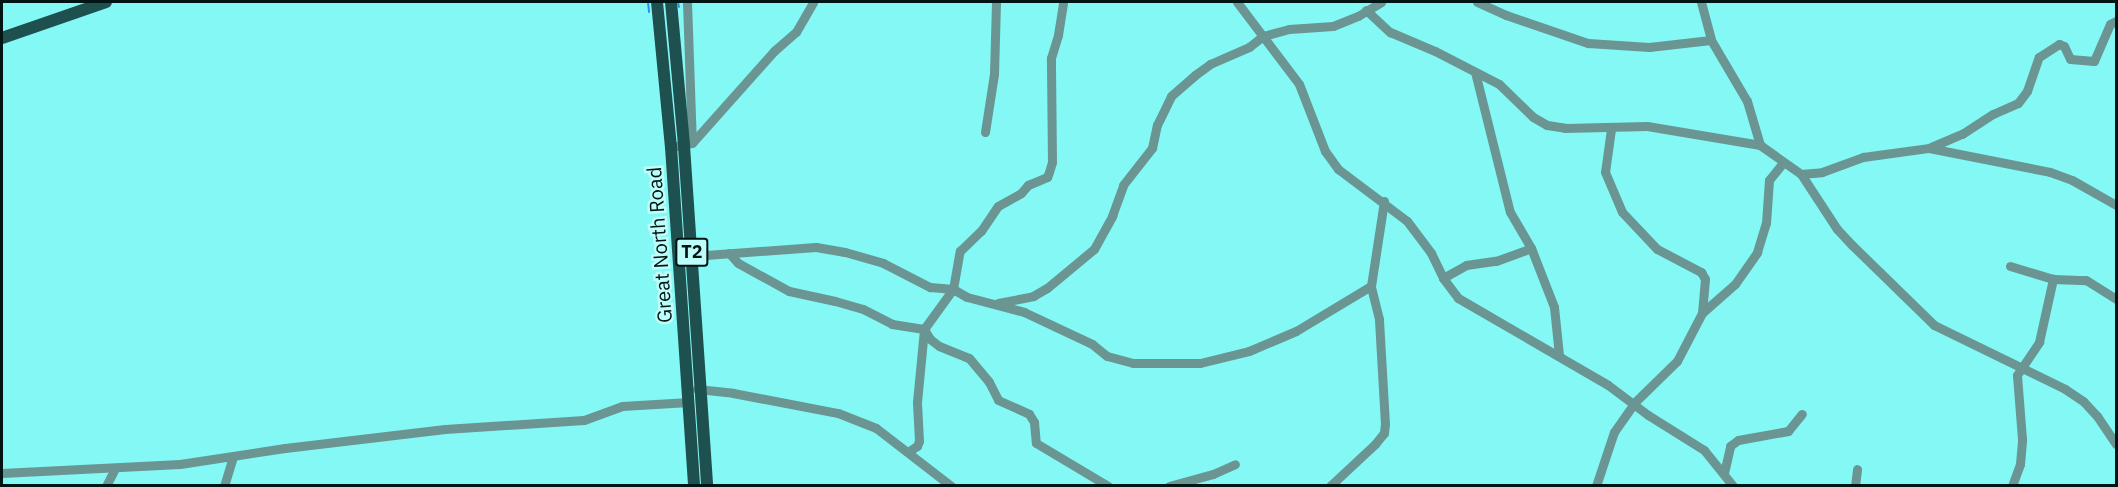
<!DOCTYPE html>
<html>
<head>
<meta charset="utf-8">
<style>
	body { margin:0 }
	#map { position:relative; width:2118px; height:487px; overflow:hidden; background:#84f8f4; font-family:"IBM Plex Sans",sans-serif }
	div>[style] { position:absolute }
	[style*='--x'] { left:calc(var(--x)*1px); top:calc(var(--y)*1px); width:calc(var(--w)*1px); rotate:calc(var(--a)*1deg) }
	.stream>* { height:2px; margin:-1px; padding:0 1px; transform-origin:1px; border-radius:1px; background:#2f8dec }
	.minor>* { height:9px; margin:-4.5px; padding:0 4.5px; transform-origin:4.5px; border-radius:4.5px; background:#6a9593 }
	.major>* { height:12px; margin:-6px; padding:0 6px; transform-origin:6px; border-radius:6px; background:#1e504f }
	span { translate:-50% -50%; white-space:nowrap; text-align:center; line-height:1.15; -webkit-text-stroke:5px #bdfdfa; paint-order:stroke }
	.shield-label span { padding:2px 4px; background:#bdfdfa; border:2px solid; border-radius:4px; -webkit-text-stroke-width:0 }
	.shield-label { font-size:18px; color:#001514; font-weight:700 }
	.street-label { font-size:20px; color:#001514 }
	.frame { position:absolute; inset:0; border:3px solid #001514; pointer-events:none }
</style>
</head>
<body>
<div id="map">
	<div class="stream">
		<div style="--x:648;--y:2;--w:10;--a:84"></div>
		<div style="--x:678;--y:2;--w:5;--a:79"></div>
	</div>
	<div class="minor">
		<div style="--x:687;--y:2;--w:141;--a:88"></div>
		<div style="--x:1237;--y:2;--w:103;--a:52.9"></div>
		<div style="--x:1299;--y:84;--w:72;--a:68.8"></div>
		<div style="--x:1325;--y:151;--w:22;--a:54"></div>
		<div style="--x:1338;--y:169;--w:86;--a:37"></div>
		<div style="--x:1407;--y:221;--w:40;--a:53"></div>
		<div style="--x:1431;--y:253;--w:28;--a:64"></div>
		<div style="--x:1443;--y:278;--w:25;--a:53"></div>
		<div style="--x:1458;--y:298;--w:173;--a:30.1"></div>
		<div style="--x:1608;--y:385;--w:50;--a:36.9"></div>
		<div style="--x:1648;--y:415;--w:66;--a:32"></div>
		<div style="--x:1704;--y:450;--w:46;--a:51.1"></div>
		<div style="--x:1477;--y:2;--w:32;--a:24"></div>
		<div style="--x:1506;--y:15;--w:87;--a:18.9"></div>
		<div style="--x:1588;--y:43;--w:61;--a:3.8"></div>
		<div style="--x:1649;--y:47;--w:62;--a:-6.4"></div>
		<div style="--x:1701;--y:2;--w:39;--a:75"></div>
		<div style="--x:1711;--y:40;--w:71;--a:59.5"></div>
		<div style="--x:1747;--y:101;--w:46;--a:73.5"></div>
		<div style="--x:1760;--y:145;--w:50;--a:35.3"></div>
		<div style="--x:1801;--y:174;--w:66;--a:56.8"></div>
		<div style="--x:1837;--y:229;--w:22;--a:47"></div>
		<div style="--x:1852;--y:245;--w:115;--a:44.3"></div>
		<div style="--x:1934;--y:325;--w:146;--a:26"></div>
		<div style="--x:2065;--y:389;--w:22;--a:34"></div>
		<div style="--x:2083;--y:401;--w:21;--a:47"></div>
		<div style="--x:2097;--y:416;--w:34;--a:56"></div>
		<div style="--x:1366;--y:10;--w:33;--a:43"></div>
		<div style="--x:1390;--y:32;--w:49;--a:22.9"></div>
		<div style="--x:1435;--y:51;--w:72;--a:27.3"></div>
		<div style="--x:1499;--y:84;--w:47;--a:44.1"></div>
		<div style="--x:1533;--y:117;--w:16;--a:30"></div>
		<div style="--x:1547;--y:125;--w:18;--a:9"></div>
		<div style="--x:1565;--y:128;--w:82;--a:-1.4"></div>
		<div style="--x:1647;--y:126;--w:115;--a:9.5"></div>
		<div style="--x:1475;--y:72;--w:144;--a:76"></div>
		<div style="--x:1510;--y:212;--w:42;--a:59.7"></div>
		<div style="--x:1531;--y:248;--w:63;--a:68.7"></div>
		<div style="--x:1554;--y:307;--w:48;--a:84.1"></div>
		<div style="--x:1611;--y:129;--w:43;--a:97.9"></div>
		<div style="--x:1605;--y:172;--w:43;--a:67"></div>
		<div style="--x:1622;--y:212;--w:51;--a:46.6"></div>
		<div style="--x:1657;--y:249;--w:50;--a:27.6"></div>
		<div style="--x:1701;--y:272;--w:8;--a:60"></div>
		<div style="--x:1705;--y:279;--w:34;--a:95"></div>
		<div style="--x:985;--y:132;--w:59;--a:-81.2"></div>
		<div style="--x:994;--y:74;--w:72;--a:-88.4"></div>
		<div style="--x:671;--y:147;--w:21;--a:-11"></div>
		<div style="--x:692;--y:143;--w:123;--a:-48.3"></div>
		<div style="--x:774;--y:51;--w:29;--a:-41"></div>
		<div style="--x:796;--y:32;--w:34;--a:-60"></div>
		<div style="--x:1931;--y:147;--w:34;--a:-23"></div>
		<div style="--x:1962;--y:134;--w:37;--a:-33"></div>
		<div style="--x:1993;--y:114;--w:27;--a:-24"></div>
		<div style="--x:2018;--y:103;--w:15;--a:-53"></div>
		<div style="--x:2027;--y:91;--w:36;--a:-71"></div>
		<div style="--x:2039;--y:57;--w:24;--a:-33"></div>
		<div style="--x:2059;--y:44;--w:5;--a:22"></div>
		<div style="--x:2064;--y:46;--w:14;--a:65"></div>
		<div style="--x:2070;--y:59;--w:24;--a:5"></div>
		<div style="--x:2094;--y:61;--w:40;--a:-66.6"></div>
		<div style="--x:2110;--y:24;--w:7;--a:-27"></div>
		<div style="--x:1801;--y:174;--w:21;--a:-5"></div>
		<div style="--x:1822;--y:172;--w:44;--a:-20.1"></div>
		<div style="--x:1863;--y:157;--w:67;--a:-7.8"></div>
		<div style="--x:1929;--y:148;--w:123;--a:11.2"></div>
		<div style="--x:2050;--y:172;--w:23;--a:20"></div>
		<div style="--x:2072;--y:180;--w:51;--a:29.6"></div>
		<div style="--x:729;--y:253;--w:13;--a:48"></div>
		<div style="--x:738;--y:263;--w:58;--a:28.8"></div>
		<div style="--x:789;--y:291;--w:47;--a:12.3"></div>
		<div style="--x:835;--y:301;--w:29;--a:16"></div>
		<div style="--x:863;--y:309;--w:33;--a:27"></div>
		<div style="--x:892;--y:324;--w:32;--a:9"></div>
		<div style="--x:924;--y:329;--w:12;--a:59"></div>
		<div style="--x:930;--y:339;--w:11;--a:38"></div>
		<div style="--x:939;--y:346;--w:32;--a:22"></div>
		<div style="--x:969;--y:358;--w:31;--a:50"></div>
		<div style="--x:989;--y:382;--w:20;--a:63"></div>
		<div style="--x:998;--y:400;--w:34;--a:24"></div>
		<div style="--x:1029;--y:414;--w:9;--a:58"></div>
		<div style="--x:1034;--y:422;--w:21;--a:85"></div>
		<div style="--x:1036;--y:443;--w:84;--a:30.8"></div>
		<div style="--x:679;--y:257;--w:137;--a:-4.2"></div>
		<div style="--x:816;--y:247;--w:29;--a:10"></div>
		<div style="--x:845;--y:252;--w:40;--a:16"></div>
		<div style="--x:883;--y:263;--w:53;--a:27.1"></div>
		<div style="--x:930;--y:287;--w:23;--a:5"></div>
		<div style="--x:953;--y:289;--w:16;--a:30"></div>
		<div style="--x:967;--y:297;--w:59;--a:14.7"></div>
		<div style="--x:1024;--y:312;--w:75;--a:25.2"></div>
		<div style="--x:1092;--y:344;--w:19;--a:39"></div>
		<div style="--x:1107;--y:356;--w:27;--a:15"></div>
		<div style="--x:1133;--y:363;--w:67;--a:0"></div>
		<div style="--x:1200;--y:363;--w:50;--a:-13.8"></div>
		<div style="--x:1249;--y:351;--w:51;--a:-23.1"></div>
		<div style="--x:1296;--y:331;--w:87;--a:-31"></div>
		<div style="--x:2010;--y:266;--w:45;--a:16.8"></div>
		<div style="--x:2053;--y:279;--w:33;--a:2"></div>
		<div style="--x:2086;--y:280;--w:36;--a:32"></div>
		<div style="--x:1443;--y:278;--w:26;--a:-29"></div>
		<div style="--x:1466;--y:265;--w:30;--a:-8"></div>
		<div style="--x:1496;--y:261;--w:37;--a:-20"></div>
		<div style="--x:998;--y:303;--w:36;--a:-11"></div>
		<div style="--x:1033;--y:296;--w:16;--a:-30"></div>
		<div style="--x:1047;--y:288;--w:61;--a:-39.7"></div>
		<div style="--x:1094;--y:249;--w:38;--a:-61"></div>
		<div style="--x:1112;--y:216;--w:33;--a:-70"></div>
		<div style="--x:1123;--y:185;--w:47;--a:-51.9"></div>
		<div style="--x:1152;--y:148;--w:24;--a:-78"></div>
		<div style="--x:1157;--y:125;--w:32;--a:-64"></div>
		<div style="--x:1171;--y:96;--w:32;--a:-41"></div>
		<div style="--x:1195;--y:75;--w:19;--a:-36"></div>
		<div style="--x:1210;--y:64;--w:43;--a:-23.6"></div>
		<div style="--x:1249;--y:47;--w:18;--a:-38"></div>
		<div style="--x:1263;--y:36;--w:27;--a:-15"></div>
		<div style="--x:1289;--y:29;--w:44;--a:-3.9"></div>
		<div style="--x:1333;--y:26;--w:27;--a:-22"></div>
		<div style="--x:1358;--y:16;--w:27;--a:-31"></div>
		<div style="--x:697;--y:389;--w:36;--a:6"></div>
		<div style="--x:733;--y:393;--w:107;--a:10.8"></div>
		<div style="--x:838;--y:413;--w:41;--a:21.5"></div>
		<div style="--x:876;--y:428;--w:95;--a:37.7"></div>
		<div style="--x:908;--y:452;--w:11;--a:-34"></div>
		<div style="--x:917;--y:446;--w:5;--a:-68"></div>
		<div style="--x:919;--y:441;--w:39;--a:-93"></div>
		<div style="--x:917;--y:402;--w:73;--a:-84.5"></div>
		<div style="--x:924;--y:329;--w:49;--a:-54.1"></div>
		<div style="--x:953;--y:289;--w:39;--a:-80"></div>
		<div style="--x:960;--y:251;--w:29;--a:-44"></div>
		<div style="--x:981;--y:231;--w:30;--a:-56"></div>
		<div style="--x:998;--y:206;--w:26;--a:-29"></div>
		<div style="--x:1021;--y:193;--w:11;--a:-49"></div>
		<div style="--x:1028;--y:185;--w:21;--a:-23"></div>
		<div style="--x:1047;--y:177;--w:5;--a:-68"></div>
		<div style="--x:1049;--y:172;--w:10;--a:-73"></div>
		<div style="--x:1052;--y:162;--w:104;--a:-90.6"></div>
		<div style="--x:1051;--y:58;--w:24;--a:-73"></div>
		<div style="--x:1058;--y:35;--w:33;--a:-81"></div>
		<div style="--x:2;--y:473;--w:178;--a:-2.9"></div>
		<div style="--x:180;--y:464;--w:106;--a:-8.7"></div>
		<div style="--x:285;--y:448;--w:161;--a:-6.8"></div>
		<div style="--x:445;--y:429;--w:139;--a:-3.7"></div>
		<div style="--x:584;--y:420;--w:40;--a:-20.2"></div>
		<div style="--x:622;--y:406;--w:67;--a:-3.4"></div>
		<div style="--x:1724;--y:473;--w:28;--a:-77"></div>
		<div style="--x:1730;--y:446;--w:10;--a:-37"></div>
		<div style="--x:1738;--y:440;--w:51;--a:-10.2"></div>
		<div style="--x:1788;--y:431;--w:22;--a:-51"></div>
		<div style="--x:106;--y:486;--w:20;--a:-63"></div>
		<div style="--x:224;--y:486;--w:30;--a:-73"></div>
		<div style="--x:1169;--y:486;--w:46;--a:-15.3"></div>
		<div style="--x:1213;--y:474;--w:24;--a:-24"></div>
		<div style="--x:1330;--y:486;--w:62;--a:-43"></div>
		<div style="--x:1375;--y:444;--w:14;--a:-51"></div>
		<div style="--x:1384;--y:433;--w:9;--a:-84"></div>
		<div style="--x:1385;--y:424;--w:105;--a:-93.3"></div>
		<div style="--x:1379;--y:319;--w:34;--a:-104"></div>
		<div style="--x:1371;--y:286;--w:86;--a:-81.3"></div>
		<div style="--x:1596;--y:486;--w:57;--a:-71.6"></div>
		<div style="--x:1614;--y:432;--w:35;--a:-55"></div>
		<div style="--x:1634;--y:403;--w:60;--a:-44.3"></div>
		<div style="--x:1677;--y:361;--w:54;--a:-62.5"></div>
		<div style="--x:1702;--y:313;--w:44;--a:-41.3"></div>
		<div style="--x:1735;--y:284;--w:39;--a:-55"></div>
		<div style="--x:1757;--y:252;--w:30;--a:-73"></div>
		<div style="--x:1766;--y:223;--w:43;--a:-86"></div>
		<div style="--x:1769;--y:180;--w:22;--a:-51"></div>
		<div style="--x:1855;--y:486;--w:17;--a:-83"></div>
		<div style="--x:2012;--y:486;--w:23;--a:-70"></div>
		<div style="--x:2020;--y:464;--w:25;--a:-85"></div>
		<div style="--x:2022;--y:439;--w:64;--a:-94.5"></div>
		<div style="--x:2017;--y:375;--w:40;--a:-56"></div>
		<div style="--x:2039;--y:342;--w:65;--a:-77.5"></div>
	</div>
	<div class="major">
		<div style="--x:657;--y:2;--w:146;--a:84.5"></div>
		<div style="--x:671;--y:147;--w:340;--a:86.1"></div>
		<div style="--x:671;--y:2;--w:145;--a:84.8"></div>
		<div style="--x:684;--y:146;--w:341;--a:86.1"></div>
		<div style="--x:2;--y:38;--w:110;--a:-19.1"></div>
	</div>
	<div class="shield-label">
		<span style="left:692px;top:252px">T2</span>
	</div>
	<div class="street-label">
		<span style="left:659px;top:245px;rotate:-94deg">Great North Road</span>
	</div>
	<div class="frame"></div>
</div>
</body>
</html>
